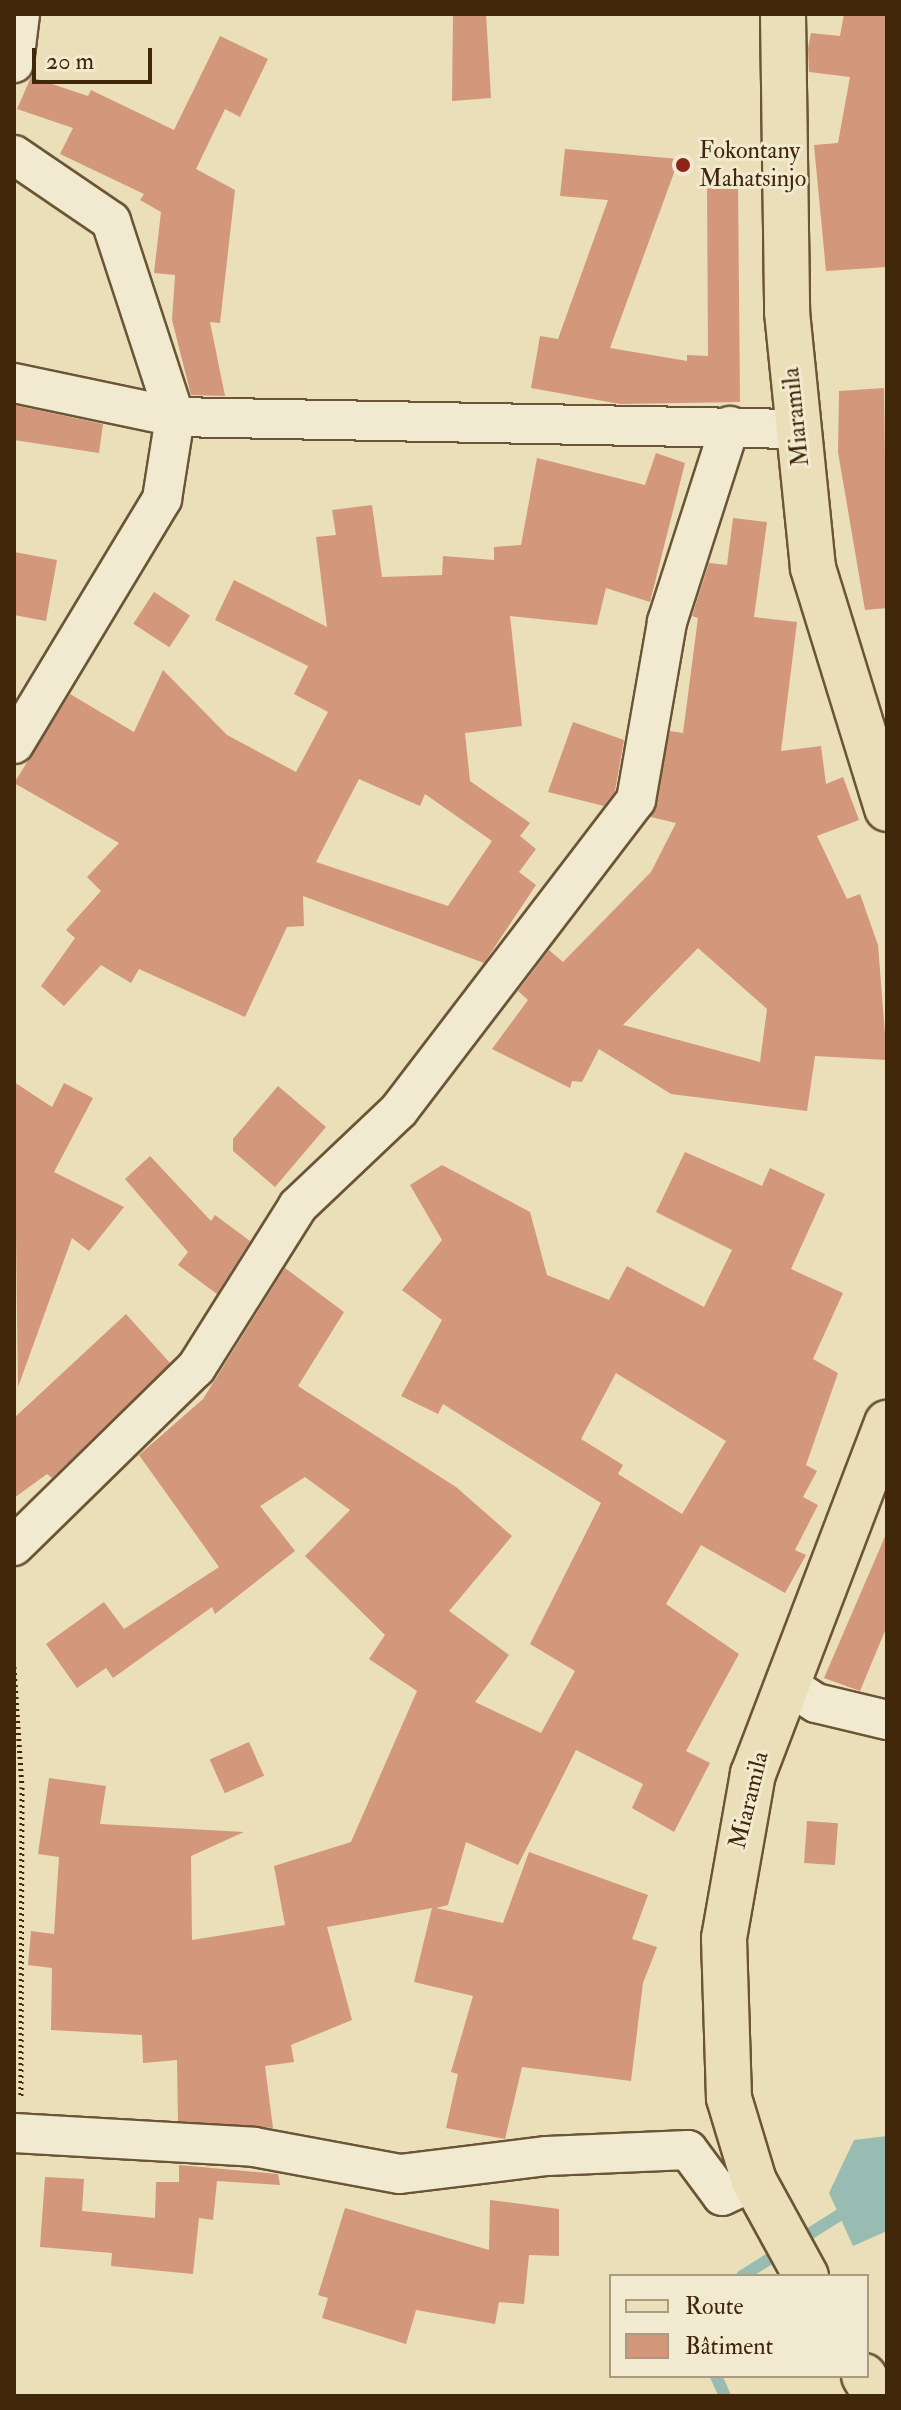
<!DOCTYPE html>
<html>
<head>
<meta charset="utf-8">
<style>
	body { margin:0 }
	#map { position:relative; width:901px; height:2410px; overflow:hidden; background:#eadfb8; font-family:"IM FELL Double Pica",serif }
	div>[style] { position:absolute }
	[style*='--x'] { left:calc(var(--x)*1px); top:calc(var(--y)*1px); width:calc(var(--w)*1px); rotate:calc(var(--a)*1deg) }
	.water>* { inset:0; background:#98bcb1 }
	.stream>* { height:12px; margin:-6px; padding:0 6px; transform-origin:6px; border-radius:6px; background:#98bcb1 }
	.building>* { inset:0; background:#d3977b; transform-origin:0 0 }
	.path>* { height:5px; margin-top:-2.5px; transform-origin:0; background:repeating-linear-gradient(90deg,#41270a 0 2px,transparent 0 6px) }
	.roads { filter:drop-shadow(2px 0 #6b5536) drop-shadow(-2px 0 #6b5536) drop-shadow(0 2px #6b5536) drop-shadow(0 -2px #6b5536) }
	.street>* { height:38px; margin:-19px; padding:0 19px; transform-origin:19px; border-radius:19px; background:#f1ead1 }
	.primary>* { height:44px; margin:-22px; padding:0 22px; transform-origin:22px; border-radius:22px; background:#eadfb8 }
	.dots>* { width:22px; height:22px; translate:-50% -50%; box-sizing:border-box; border:4px solid #f1ead1; border-radius:50% }
	span { translate:-50% -50%; white-space:nowrap; text-align:center; line-height:1.15; -webkit-text-stroke:6px #f1ead1; paint-order:stroke }
	.poi-label { font-size:24px; color:#41270a }
	.left { translate:0 -50%; text-align:left }
	.street-label { font-size:24px; color:#41270a }
	.frame { position:absolute; inset:0; border:16px solid #41270a; pointer-events:none }
	.legend { position:absolute; left:609px; top:2274px; width:260px; height:104px; box-sizing:border-box; background:#f1ead1; border:2px solid #ab9c81; margin:0; padding:10px 14px; list-style:none; font-size:24px; color:#41270a }
	.legend li { display:flex; align-items:center; gap:16px; height:40px }
	.legend b { width:40px; border:2px solid #ab9c81 }
	.scale { position:absolute; left:32px; top:48px; width:120px; height:36px; box-sizing:border-box; border:4px solid #41270a; border-top:0; padding-left:10px; font-size:24px; line-height:28px; white-space:nowrap; color:#41270a; -webkit-text-stroke:6px #f1ead1; paint-order:stroke }
</style>
</head>
<body>
<div id="map">
	<div class="water">
		<div style="clip-path:polygon(887px 2136px,887px 2231px,853px 2246px,829px 2193px,854px 2140px)"></div>
	</div>
	<div class="stream">
		<div style="--x:742;--y:2276;--w:128;--a:-32"></div>
		<div style="--x:716;--y:2376;--w:22;--a:66"></div>
	</div>
	<div class="building">
		<div style="clip-path:polygon(453px 14px,486px 14px,491px 98px,452px 101px)"></div>
		<div style="clip-path:polygon(844px 14px,887px 14px,887px 267px,826px 271px,814px 145px,838px 143px,850px 77px,809px 72px,808px 48px,811px 33px,840px 36px)"></div>
		<div style="clip-path:polygon(220px 36px,268px 59px,240px 117px,225px 109px,196px 169px,235px 190px,220px 323px,210px 322px,225px 396px,191px 395px,172px 320px,175px 275px,154px 273px,161px 212px,140px 200px,144px 194px,60px 154px,73px 128px,17px 109px,31px 77px,88px 96px,91px 90px,174px 130px)"></div>
		<div style="clip-path:polygon(565px 149px,679px 159px,610px 348px,687px 361px,687px 355px,708px 356px,707px 181px,738px 181px,740px 402px,620px 404px,531px 388px,540px 336px,558px 339px,608px 200px,560px 196px)"></div>
		<div style="clip-path:polygon(884px 388px,887px 608px,865px 610px,838px 452px,839px 391px)"></div>
		<div style="clip-path:polygon(14px 405px,103px 424px,99px 453px,14px 440px)"></div>
		<div style="clip-path:polygon(evenodd,656px 453px,685px 463px,650px 602px,606px 588px,597px 625px,510px 616px,522px 726px,465px 733px,470px 781px,530px 823px,520px 836px,536px 849px,519px 872px,536px 885px,484px 963px,303px 896px,304px 926px,287px 927px,245px 1017px,139px 969px,131px 983px,101px 965px,64px 1006px,41px 986px,75px 938px,66px 930px,101px 891px,87px 877px,119px 843px,14px 783px,70px 694px,134px 732px,163px 670px,227px 735px,296px 772px,328px 712px,294px 694px,308px 666px,215px 620px,234px 580px,327px 627px,316px 537px,336px 535px,332px 510px,372px 505px,382px 577px,442px 575px,443px 556px,494px 560px,494px 547px,521px 545px,537px 458px,645px 485px,656px 453px,359px 779px,420px 806px,425px 794px,492px 841px,448px 906px,316px 862px,359px 779px)"></div>
		<div style="clip-path:polygon(evenodd,733px 518px,767px 522px,754px 617px,797px 622px,781px 751px,821px 746px,826px 784px,843px 777px,859px 820px,817px 836px,847px 899px,860px 894px,878px 945px,887px 1060px,815px 1056px,807px 1111px,671px 1094px,599px 1049px,582px 1082px,572px 1081px,570px 1088px,492px 1049px,528px 1000px,518px 991px,549px 950px,563px 962px,651px 872px,676px 823px,651px 817px,670px 731px,683px 733px,698px 618px,692px 616px,709px 563px,727px 565px,733px 518px,698px 948px,767px 1009px,760px 1062px,623px 1025px,698px 948px)"></div>
		<div style="clip-path:polygon(14px 552px,57px 560px,46px 621px,14px 615px)"></div>
		<div style="left:154px;top:592px;width:43px;height:38px;rotate:33deg"></div>
		<div style="clip-path:polygon(573px 722px,624px 740px,615px 791px,604px 806px,548px 792px)"></div>
		<div style="clip-path:polygon(14px 1082px,52px 1107px,64px 1083px,93px 1098px,54px 1172px,124px 1207px,89px 1251px,72px 1238px,18px 1387px)"></div>
		<div style="clip-path:polygon(278px 1086px,326px 1127px,275px 1187px,233px 1151px,233px 1139px)"></div>
		<div style="clip-path:polygon(evenodd,685px 1152px,762px 1186px,770px 1168px,825px 1194px,791px 1269px,843px 1293px,813px 1359px,838px 1373px,806px 1465px,817px 1471px,803px 1497px,818px 1505px,795px 1550px,806px 1555px,785px 1593px,701px 1545px,666px 1604px,739px 1654px,686px 1751px,710px 1763px,674px 1832px,632px 1808px,643px 1784px,576px 1750px,518px 1865px,466px 1842px,448px 1905px,436px 1908px,503px 1923px,529px 1852px,648px 1895px,632px 1939px,657px 1947px,643px 1983px,631px 2081px,522px 2067px,505px 2139px,446px 2128px,458px 2074px,451px 2072px,473px 1996px,414px 1982px,432px 1908px,327px 1927px,352px 2020px,291px 2045px,294px 2062px,265px 2066px,273px 2128px,178px 2121px,177px 2060px,143px 2063px,142px 2035px,51px 2030px,52px 1968px,28px 1965px,31px 1931px,54px 1934px,59px 1857px,38px 1854px,49px 1778px,106px 1786px,100px 1824px,244px 1832px,191px 1856px,192px 1940px,285px 1925px,274px 1866px,351px 1842px,417px 1691px,369px 1659px,385px 1635px,305px 1556px,350px 1510px,305px 1477px,260px 1506px,295px 1551px,215px 1614px,212px 1607px,113px 1678px,106px 1668px,77px 1688px,46px 1644px,104px 1602px,124px 1629px,219px 1567px,139px 1455px,203px 1399px,285px 1268px,344px 1312px,298px 1386px,456px 1487px,512px 1536px,449px 1611px,509px 1655px,475px 1702px,541px 1733px,575px 1671px,530px 1644px,601px 1503px,443px 1404px,438px 1414px,401px 1396px,442px 1320px,402px 1290px,442px 1240px,410px 1185px,442px 1165px,530px 1212px,547px 1275px,609px 1300px,627px 1266px,704px 1307px,732px 1250px,656px 1212px,685px 1152px,616px 1373px,726px 1441px,682px 1514px,618px 1474px,623px 1465px,581px 1439px,616px 1373px)"></div>
		<div style="clip-path:polygon(150px 1156px,211px 1221px,215px 1215px,250px 1241px,217px 1294px,178px 1265px,188px 1252px,125px 1179px)"></div>
		<div style="clip-path:polygon(126px 1314px,170px 1363px,52px 1478px,47px 1474px,14px 1498px,14px 1418px)"></div>
		<div style="clip-path:polygon(887px 1532px,887px 1626px,860px 1691px,824px 1678px)"></div>
		<div style="left:249px;top:1742px;width:37px;height:43px;rotate:66deg"></div>
		<div style="left:807px;top:1821px;width:31px;height:42px;rotate:4deg"></div>
		<div style="clip-path:polygon(179px 2165px,278px 2174px,280px 2185px,217px 2181px,213px 2220px,199px 2218px,193px 2274px,111px 2266px,112px 2253px,40px 2247px,45px 2177px,84px 2179px,82px 2211px,155px 2218px,156px 2182px,179px 2182px)"></div>
		<div style="clip-path:polygon(490px 2200px,559px 2209px,559px 2256px,529px 2255px,524px 2304px,499px 2302px,495px 2324px,416px 2310px,406px 2344px,322px 2318px,328px 2298px,318px 2295px,345px 2208px,489px 2250px)"></div>
	</div>
	<div class="path">
		<div style="--x:14;--y:1667;--w:120;--a:86.2"></div>
		<div style="--x:22;--y:1787;--w:310;--a:90.2"></div>
	</div>
	<div class="roads">
		<div class="street">
			<div style="--x:14;--y:63;--w:49;--a:-83"></div>
			<div style="--x:14;--y:155;--w:117;--a:34.2"></div>
			<div style="--x:111;--y:221;--w:206;--a:71.9"></div>
			<div style="--x:175;--y:417;--w:83;--a:99"></div>
			<div style="--x:162;--y:499;--w:286;--a:121.1"></div>
			<div style="--x:14;--y:383;--w:165;--a:11.9"></div>
			<div style="--x:175;--y:417;--w:621;--a:1.11"></div>
			<div style="--x:14;--y:1546;--w:255;--a:-44.4"></div>
			<div style="--x:196;--y:1368;--w:191;--a:-57.8"></div>
			<div style="--x:298;--y:1206;--w:139;--a:-43.5"></div>
			<div style="--x:399;--y:1110;--w:390;--a:-52.6"></div>
			<div style="--x:636;--y:800;--w:181;--a:-80.1"></div>
			<div style="--x:667;--y:622;--w:206;--a:-72.2"></div>
			<div style="--x:785;--y:1683;--w:37;--a:33"></div>
			<div style="--x:816;--y:1703;--w:73;--a:13.5"></div>
			<div style="--x:14;--y:2133;--w:240;--a:3.3"></div>
			<div style="--x:254;--y:2147;--w:148;--a:10.5"></div>
			<div style="--x:400;--y:2174;--w:148;--a:-7"></div>
			<div style="--x:547;--y:2156;--w:141;--a:-2.4"></div>
			<div style="--x:688;--y:2150;--w:57;--a:53.5"></div>
			<div style="--x:722;--y:2196;--w:35;--a:-25"></div>
		</div>
		<div class="primary">
			<div style="--x:783;--y:14;--w:298;--a:89.2"></div>
			<div style="--x:787;--y:312;--w:257;--a:84.2"></div>
			<div style="--x:813;--y:568;--w:252;--a:72.9"></div>
			<div style="--x:806;--y:2276;--w:108;--a:-118.7"></div>
			<div style="--x:754;--y:2181;--w:87;--a:-106.8"></div>
			<div style="--x:729;--y:2098;--w:160;--a:-91.8"></div>
			<div style="--x:724;--y:1938;--w:167;--a:-80"></div>
			<div style="--x:753;--y:1774;--w:376;--a:-69.1"></div>
			<div style="--x:864;--y:2376;--w:23;--a:59"></div>
		</div>
	</div>
	<div class="dots">
		<div style="left:683px;top:165px;background:#8f2418"></div>
	</div>
	<div class="poi-label">
		<span class="left" style="left:699px;top:165px">Fokontany<br>Mahatsinjo</span>
	</div>
	<div class="street-label">
		<span style="left:796px;top:417px;rotate:-96deg">Miaramila</span>
		<span style="left:749px;top:1800px;rotate:-76deg">Miaramila</span>
	</div>
	<div class="frame"></div>
	<ul class="legend">
	<li><b style="height:10px;background:#eadfb8"></b>Route</li>
	<li><b style="height:22px;background:#d3977b"></b>Bâtiment</li>
	</ul>
	<div class="scale">20 m</div>
</div>
</body>
</html>
